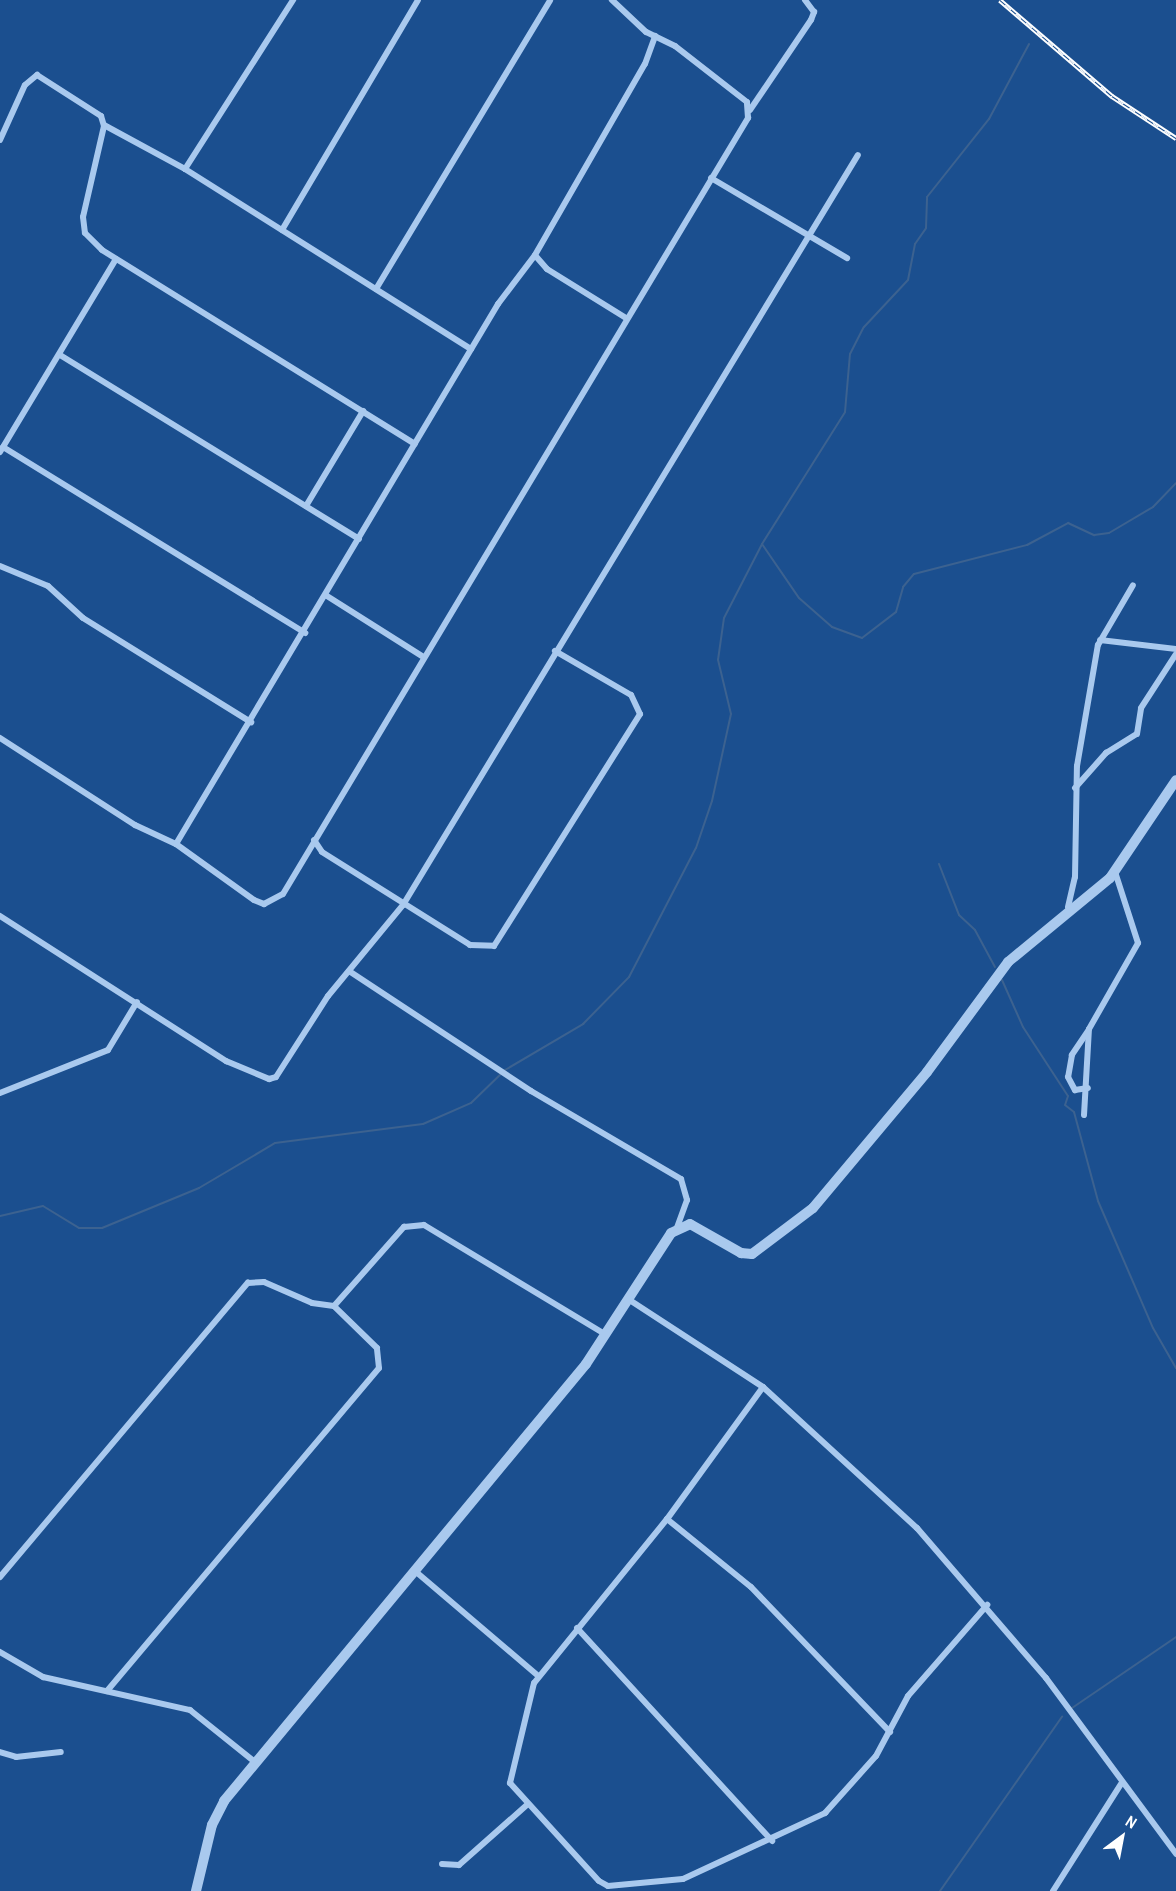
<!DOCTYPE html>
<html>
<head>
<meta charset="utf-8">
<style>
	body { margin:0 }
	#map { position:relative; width:1176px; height:1891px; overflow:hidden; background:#1b4f8f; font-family:"Archivo Narrow",sans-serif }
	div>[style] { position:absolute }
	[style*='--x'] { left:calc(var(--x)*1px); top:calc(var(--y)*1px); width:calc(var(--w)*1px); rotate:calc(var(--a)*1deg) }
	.stream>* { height:2px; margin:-1px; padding:0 1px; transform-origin:1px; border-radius:1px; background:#3c6290 }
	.minor>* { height:6px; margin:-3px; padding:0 3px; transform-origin:3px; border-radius:3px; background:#a9c9ee }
	.tertiary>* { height:10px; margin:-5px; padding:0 5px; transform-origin:5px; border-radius:5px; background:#a9c9ee }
	.rail>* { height:4.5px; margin-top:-2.25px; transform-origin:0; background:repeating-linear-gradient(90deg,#1b4f8f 0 7px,#fff 0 14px); box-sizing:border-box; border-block:2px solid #fff }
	span { translate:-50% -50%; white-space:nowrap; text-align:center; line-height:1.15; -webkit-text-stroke:4.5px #1b4f8f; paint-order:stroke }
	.north { position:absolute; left:1092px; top:1807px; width:60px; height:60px; -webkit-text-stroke:4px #1b4f8f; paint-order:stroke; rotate:32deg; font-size:16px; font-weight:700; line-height:24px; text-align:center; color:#fff }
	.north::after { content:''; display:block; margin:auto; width:21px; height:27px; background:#fff; clip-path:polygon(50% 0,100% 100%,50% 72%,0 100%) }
</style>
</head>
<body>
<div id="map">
	<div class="stream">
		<div style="--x:762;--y:544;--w:65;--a:55.6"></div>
		<div style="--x:799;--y:598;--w:44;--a:41.3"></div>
		<div style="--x:832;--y:627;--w:32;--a:20"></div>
		<div style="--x:862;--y:638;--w:43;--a:-37.4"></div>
		<div style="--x:896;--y:612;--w:26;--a:-74"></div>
		<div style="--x:903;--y:587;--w:17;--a:-50"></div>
		<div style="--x:914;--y:574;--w:117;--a:-14.4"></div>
		<div style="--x:1027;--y:545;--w:47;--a:-28.2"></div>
		<div style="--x:1068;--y:523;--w:29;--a:25"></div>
		<div style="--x:1094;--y:535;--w:15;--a:-8"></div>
		<div style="--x:1109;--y:533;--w:51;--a:-30.6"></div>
		<div style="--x:1153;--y:507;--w:33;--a:-46"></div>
		<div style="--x:939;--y:864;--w:55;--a:68.6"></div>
		<div style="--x:959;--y:915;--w:22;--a:43"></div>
		<div style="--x:975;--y:930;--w:42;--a:61.6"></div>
		<div style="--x:1002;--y:980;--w:51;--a:65.9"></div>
		<div style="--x:1023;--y:1027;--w:82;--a:56.9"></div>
		<div style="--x:1068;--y:1096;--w:9;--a:108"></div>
		<div style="--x:1065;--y:1105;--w:11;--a:38"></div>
		<div style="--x:1074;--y:1112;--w:92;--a:74.9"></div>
		<div style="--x:1098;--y:1201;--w:138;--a:66.6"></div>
		<div style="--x:1153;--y:1328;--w:46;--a:60.1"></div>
		<div style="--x:0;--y:1216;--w:44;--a:-13.1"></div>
		<div style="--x:43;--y:1206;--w:42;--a:31.4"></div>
		<div style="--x:79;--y:1228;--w:23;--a:0"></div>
		<div style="--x:102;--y:1228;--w:105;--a:-22.4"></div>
		<div style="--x:199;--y:1188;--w:88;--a:-30.6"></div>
		<div style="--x:275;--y:1143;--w:149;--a:-7.3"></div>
		<div style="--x:423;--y:1124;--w:52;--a:-23.6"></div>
		<div style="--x:471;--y:1103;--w:47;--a:-44.1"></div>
		<div style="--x:505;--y:1070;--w:91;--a:-30.5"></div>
		<div style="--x:583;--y:1024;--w:66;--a:-45.6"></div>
		<div style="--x:629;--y:977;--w:145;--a:-62.6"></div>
		<div style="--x:696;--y:848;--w:50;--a:-71.2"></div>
		<div style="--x:712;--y:801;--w:89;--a:-77.7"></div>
		<div style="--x:731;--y:714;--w:56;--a:-103.5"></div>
		<div style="--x:718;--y:660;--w:42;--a:-81.9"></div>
		<div style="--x:724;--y:618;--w:83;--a:-62.8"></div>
		<div style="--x:762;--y:544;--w:156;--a:-57.8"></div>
		<div style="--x:845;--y:412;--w:58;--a:-85.1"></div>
		<div style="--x:850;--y:354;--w:30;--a:-63"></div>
		<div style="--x:864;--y:327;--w:64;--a:-46.9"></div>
		<div style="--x:908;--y:280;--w:37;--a:-79"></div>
		<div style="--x:915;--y:244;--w:19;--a:-55"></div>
		<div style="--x:926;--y:228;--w:31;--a:-88"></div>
		<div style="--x:927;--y:197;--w:100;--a:-51.5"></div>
		<div style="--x:989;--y:119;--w:85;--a:-61.9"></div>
		<div style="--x:1072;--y:1708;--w:126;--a:-34.3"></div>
		<div style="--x:940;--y:1891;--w:213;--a:-55"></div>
	</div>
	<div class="minor">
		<div style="--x:750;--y:110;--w:109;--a:-55.9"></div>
		<div style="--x:811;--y:20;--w:9;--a:-69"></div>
		<div style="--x:814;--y:12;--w:15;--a:-127"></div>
		<div style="--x:104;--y:125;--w:92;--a:28.5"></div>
		<div style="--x:185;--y:169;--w:338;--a:32.2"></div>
		<div style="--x:0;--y:140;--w:60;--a:-65.6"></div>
		<div style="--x:25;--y:85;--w:16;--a:-40"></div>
		<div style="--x:37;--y:75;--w:76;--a:32.6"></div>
		<div style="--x:101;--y:116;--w:10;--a:73"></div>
		<div style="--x:104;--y:126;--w:93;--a:103"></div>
		<div style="--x:83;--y:217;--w:16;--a:83"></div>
		<div style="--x:85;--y:233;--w:24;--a:45"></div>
		<div style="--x:102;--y:250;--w:368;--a:31.8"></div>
		<div style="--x:185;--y:169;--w:201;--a:-57.4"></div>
		<div style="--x:711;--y:178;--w:158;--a:30.5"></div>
		<div style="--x:282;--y:230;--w:267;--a:-59.4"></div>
		<div style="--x:376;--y:289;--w:337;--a:-58.9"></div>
		<div style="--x:626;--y:318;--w:93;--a:-148.2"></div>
		<div style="--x:547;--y:269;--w:18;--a:-131"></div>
		<div style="--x:535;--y:255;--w:220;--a:-60.1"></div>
		<div style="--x:645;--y:64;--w:30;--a:-70"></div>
		<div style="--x:60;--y:355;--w:351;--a:31.6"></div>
		<div style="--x:3;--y:447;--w:355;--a:31.6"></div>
		<div style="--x:0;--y:452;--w:225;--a:-59"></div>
		<div style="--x:306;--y:506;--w:111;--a:-59"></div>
		<div style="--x:0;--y:566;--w:52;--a:22.6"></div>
		<div style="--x:48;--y:586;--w:47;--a:42.4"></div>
		<div style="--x:83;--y:618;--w:198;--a:31.8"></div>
		<div style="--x:327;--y:596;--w:112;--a:32.3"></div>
		<div style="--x:1100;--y:640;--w:77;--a:6.8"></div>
		<div style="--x:0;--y:738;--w:161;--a:32.8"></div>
		<div style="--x:135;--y:825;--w:45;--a:24.9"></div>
		<div style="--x:176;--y:844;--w:96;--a:35.7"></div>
		<div style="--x:254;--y:900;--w:11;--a:22"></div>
		<div style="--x:264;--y:904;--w:21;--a:-28"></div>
		<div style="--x:283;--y:894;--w:905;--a:-59.07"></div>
		<div style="--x:748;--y:118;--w:16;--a:-94"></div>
		<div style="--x:747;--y:102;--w:91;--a:-142.1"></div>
		<div style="--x:675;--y:46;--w:32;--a:-154"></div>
		<div style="--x:646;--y:32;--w:47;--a:-136.7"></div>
		<div style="--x:1075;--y:788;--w:47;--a:-48.5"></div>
		<div style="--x:1106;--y:753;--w:36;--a:-32"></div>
		<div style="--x:1137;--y:734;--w:26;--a:-81"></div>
		<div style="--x:1141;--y:708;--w:64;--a:-57.1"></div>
		<div style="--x:314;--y:840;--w:14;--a:56"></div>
		<div style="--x:322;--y:852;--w:175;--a:32.1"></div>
		<div style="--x:470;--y:945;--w:24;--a:2"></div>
		<div style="--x:494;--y:946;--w:274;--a:-57.8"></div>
		<div style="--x:640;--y:714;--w:21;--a:-115"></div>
		<div style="--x:631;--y:695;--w:88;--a:-149.9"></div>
		<div style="--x:176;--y:844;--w:629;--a:-59.19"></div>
		<div style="--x:498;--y:304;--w:61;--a:-52.9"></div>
		<div style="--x:1068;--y:907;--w:31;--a:-77"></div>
		<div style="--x:1075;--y:877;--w:111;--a:-89"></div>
		<div style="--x:1077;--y:766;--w:123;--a:-80.2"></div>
		<div style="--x:1098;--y:645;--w:69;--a:-59.7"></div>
		<div style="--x:0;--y:916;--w:269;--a:32.7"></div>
		<div style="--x:226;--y:1061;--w:47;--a:22.7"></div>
		<div style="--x:269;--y:1079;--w:7;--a:-16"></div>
		<div style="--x:276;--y:1077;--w:96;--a:-57.3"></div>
		<div style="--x:328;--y:996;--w:118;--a:-50.5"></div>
		<div style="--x:403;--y:905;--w:877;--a:-58.76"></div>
		<div style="--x:349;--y:971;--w:218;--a:33.4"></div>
		<div style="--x:531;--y:1091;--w:174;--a:30.4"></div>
		<div style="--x:681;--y:1179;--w:22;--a:74"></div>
		<div style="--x:687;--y:1200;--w:30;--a:110"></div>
		<div style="--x:1088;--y:1031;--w:29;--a:124"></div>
		<div style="--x:1072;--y:1055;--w:22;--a:100"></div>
		<div style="--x:1068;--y:1077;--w:15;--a:62"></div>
		<div style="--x:1075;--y:1090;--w:13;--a:-9"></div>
		<div style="--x:0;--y:1093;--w:116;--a:-21.7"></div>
		<div style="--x:108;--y:1050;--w:56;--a:-58.9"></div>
		<div style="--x:1084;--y:1115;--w:86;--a:-86.7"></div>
		<div style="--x:1089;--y:1029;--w:99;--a:-60.3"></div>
		<div style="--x:1138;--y:943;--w:75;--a:-107.9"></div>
		<div style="--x:628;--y:1299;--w:161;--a:33.1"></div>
		<div style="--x:763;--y:1387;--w:209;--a:42.5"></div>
		<div style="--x:917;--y:1528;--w:198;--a:49.3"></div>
		<div style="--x:1046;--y:1678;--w:219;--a:53.5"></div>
		<div style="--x:763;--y:1387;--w:163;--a:126"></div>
		<div style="--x:667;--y:1519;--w:211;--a:129"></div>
		<div style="--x:534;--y:1683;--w:103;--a:103.5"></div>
		<div style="--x:510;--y:1783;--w:132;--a:47.8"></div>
		<div style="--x:599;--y:1881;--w:10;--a:29"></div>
		<div style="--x:608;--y:1886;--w:75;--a:-5.3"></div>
		<div style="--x:683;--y:1879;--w:157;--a:-24.9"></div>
		<div style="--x:825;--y:1813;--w:76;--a:-48.2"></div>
		<div style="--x:876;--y:1756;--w:68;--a:-61.9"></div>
		<div style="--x:908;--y:1696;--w:121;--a:-49"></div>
		<div style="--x:667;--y:1519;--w:108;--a:39"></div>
		<div style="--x:751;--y:1587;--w:201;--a:46.2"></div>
		<div style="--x:415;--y:1571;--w:160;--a:40.4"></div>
		<div style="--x:0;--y:1577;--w:385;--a:-49.9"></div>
		<div style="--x:248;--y:1283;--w:16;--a:-4"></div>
		<div style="--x:264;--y:1282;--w:52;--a:23.6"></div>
		<div style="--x:312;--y:1303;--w:22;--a:8"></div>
		<div style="--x:334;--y:1306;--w:106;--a:-48.5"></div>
		<div style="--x:404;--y:1227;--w:20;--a:-6"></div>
		<div style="--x:424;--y:1225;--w:213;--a:31.1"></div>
		<div style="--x:577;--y:1628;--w:289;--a:47.5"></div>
		<div style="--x:0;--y:1652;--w:50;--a:30.2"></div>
		<div style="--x:43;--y:1677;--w:151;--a:12.7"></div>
		<div style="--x:190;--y:1710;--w:83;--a:38.7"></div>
		<div style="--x:107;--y:1691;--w:422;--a:-49.9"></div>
		<div style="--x:379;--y:1368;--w:20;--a:-96"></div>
		<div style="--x:377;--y:1348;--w:60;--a:-135.7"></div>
		<div style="--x:0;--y:1752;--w:17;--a:17"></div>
		<div style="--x:16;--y:1757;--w:45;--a:-6.3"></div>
		<div style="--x:442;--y:1864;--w:17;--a:3"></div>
		<div style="--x:459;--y:1865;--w:92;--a:-41.5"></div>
		<div style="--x:1053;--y:1891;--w:127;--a:-57.6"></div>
	</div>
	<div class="tertiary">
		<div style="--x:196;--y:1891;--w:68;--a:-76.4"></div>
		<div style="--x:212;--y:1825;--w:27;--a:-63"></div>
		<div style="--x:224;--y:1801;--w:567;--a:-50.36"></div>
		<div style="--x:586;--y:1364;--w:156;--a:-57"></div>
		<div style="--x:671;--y:1233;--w:21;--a:-25"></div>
		<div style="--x:690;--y:1224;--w:59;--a:29.6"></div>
		<div style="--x:741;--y:1253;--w:11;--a:5"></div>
		<div style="--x:752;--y:1254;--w:76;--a:-37"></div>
		<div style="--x:813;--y:1208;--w:177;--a:-50"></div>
		<div style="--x:927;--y:1072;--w:137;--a:-53.6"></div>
		<div style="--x:1008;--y:962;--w:132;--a:-39.5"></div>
		<div style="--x:1110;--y:878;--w:118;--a:-56"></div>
	</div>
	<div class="rail">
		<div style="--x:1000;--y:0;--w:148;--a:40.6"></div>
		<div style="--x:1112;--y:96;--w:77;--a:33.3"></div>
	</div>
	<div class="north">N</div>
</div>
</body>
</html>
